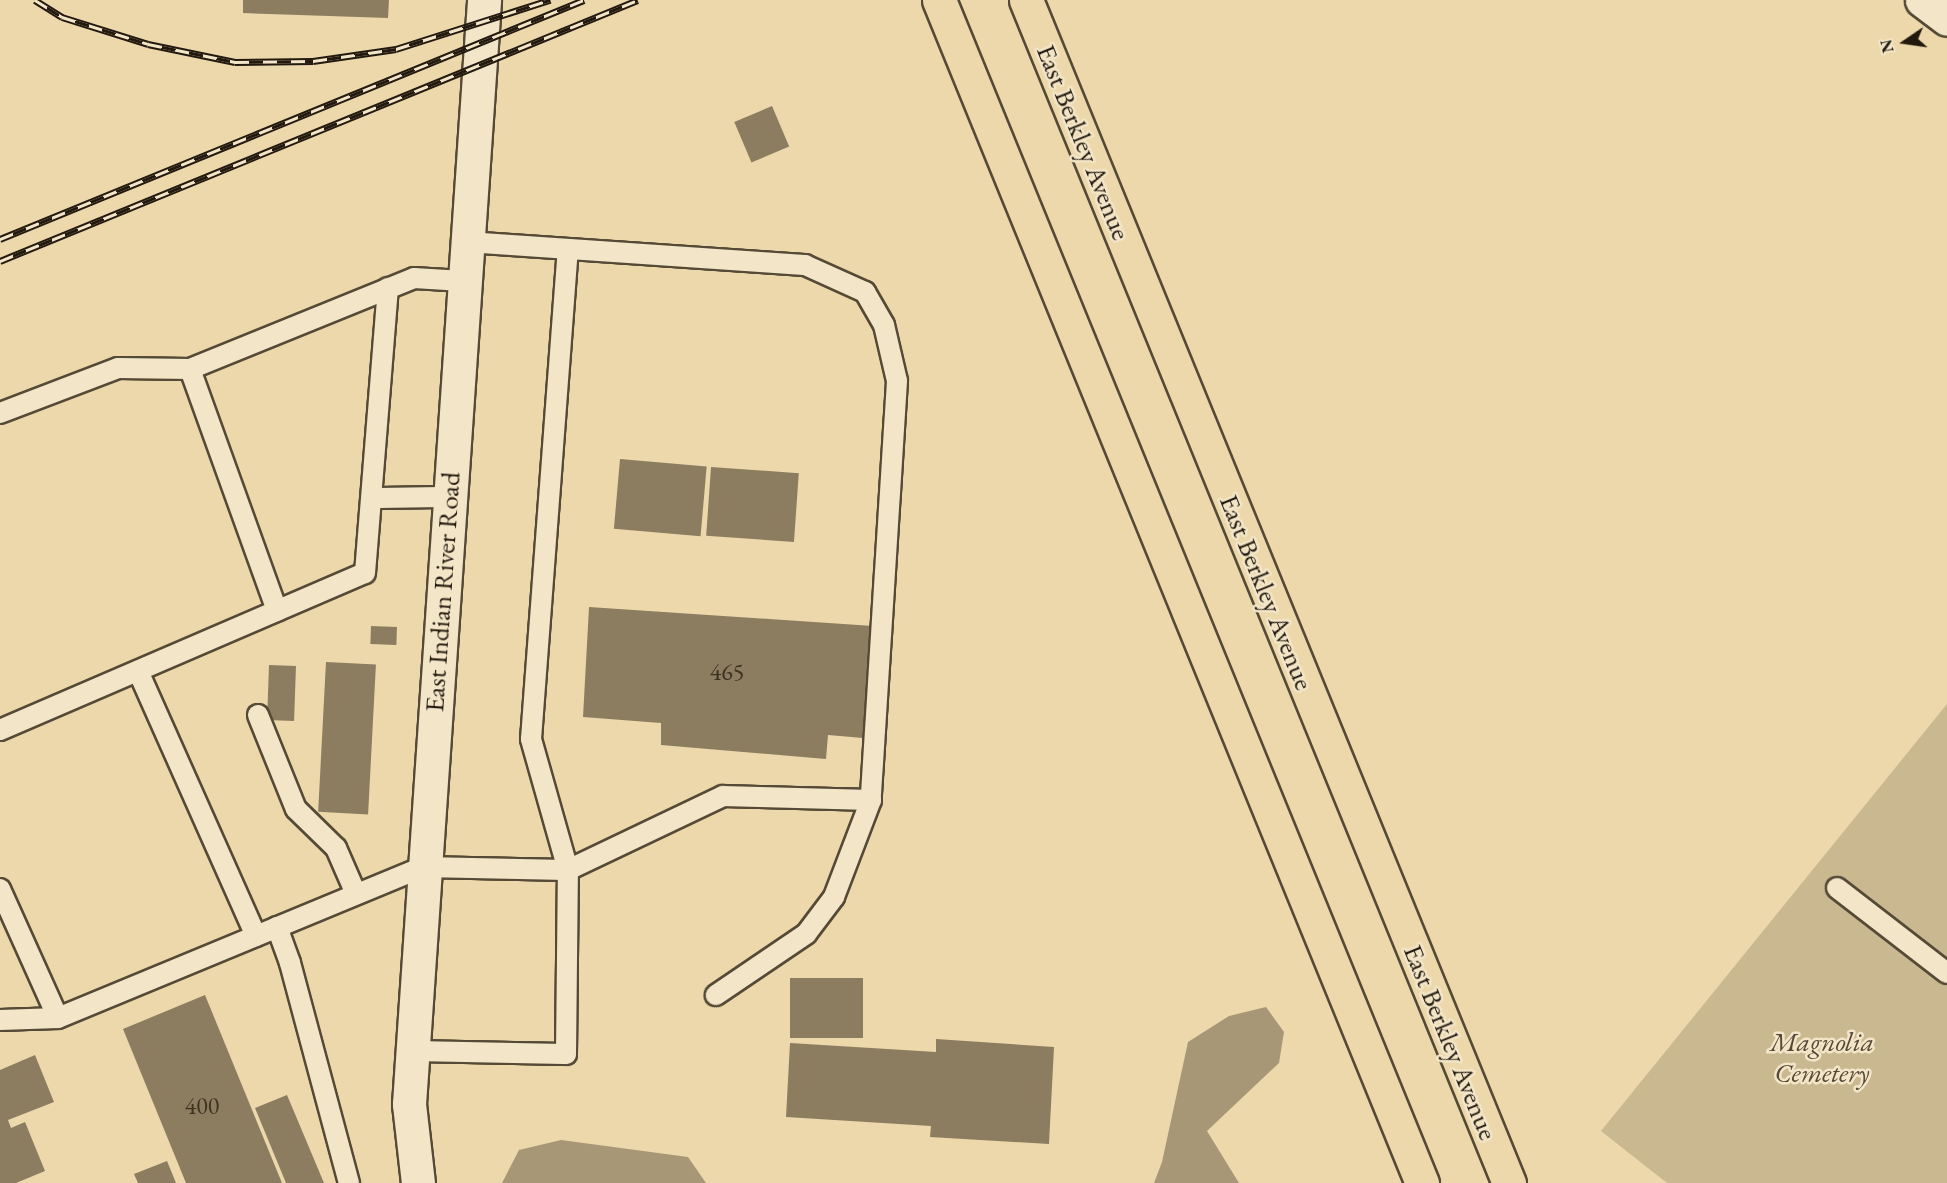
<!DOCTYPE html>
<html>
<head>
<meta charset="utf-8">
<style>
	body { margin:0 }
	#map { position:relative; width:1947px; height:1183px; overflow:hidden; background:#ecd8ab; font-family:"EB Garamond",serif }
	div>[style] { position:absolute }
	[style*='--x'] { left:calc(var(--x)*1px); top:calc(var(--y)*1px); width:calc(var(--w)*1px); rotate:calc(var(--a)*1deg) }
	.green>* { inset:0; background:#cab890 }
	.water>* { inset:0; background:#a89776 }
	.building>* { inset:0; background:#8c7d60; transform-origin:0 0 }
	.roads { filter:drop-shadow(2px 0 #554a36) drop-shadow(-2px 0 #554a36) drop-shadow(0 2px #554a36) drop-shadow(0 -2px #554a36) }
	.service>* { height:20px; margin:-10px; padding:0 10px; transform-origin:10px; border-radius:10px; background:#f3e6c8 }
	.minor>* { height:33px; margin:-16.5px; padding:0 16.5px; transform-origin:16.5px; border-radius:16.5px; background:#f3e6c8 }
	.tertiary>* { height:33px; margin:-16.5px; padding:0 16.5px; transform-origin:16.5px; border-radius:16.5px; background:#f3e6c8 }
	.primary>* { height:33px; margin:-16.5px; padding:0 16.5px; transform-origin:16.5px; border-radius:16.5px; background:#ecd8ab }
	.rail>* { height:7px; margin-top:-3.5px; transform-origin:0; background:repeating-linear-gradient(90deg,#f3e6c8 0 14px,#231a0f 0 28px); box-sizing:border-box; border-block:2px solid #231a0f }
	span { translate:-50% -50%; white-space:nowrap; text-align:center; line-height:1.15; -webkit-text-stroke:5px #f3e6c8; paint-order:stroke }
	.number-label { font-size:24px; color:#3d3323 }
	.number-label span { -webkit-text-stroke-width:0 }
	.street-label { font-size:27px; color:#231a0f }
	.park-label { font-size:27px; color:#554936; font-style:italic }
	.north { position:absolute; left:1875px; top:12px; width:60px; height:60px; -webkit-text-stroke:4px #f3e6c8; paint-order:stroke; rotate:257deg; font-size:16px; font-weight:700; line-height:24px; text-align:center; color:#231a0f }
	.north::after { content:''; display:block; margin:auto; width:21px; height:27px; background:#231a0f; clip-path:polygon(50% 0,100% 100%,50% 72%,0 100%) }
</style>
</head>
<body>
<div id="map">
	<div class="green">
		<div style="clip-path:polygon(1947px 704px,1947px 1183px,1667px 1183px,1601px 1131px)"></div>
	</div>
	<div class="water">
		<div style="clip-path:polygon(1266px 1007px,1284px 1032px,1279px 1063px,1207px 1131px,1239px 1183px,1154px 1183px,1162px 1162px,1188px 1042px,1229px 1016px)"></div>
		<div style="clip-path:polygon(561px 1140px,688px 1157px,706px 1183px,502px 1183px,519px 1150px)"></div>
	</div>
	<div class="building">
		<div style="clip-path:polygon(243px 0,389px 0,388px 18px,243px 13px)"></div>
		<div style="left:772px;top:106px;width:44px;height:41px;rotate:67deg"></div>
		<div style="left:620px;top:459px;width:87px;height:70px;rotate:5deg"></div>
		<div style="left:711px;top:467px;width:88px;height:69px;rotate:4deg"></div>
		<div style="clip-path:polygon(589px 607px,873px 626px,863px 738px,828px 735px,826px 759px,661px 745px,661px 723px,583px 717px)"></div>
		<div style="left:371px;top:626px;width:26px;height:18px;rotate:2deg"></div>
		<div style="left:326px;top:662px;width:50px;height:150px;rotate:3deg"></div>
		<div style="left:269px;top:665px;width:27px;height:55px;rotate:2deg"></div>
		<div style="left:790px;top:978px;width:73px;height:60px"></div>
		<div style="clip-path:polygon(205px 995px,282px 1183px,186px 1183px,123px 1029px)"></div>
		<div style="clip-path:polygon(936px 1039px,1054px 1047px,1049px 1144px,930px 1137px,931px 1126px,786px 1117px,790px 1043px,936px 1052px)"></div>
		<div style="clip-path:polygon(35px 1055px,54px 1102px,8px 1120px,11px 1128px,25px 1122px,45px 1171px,16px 1183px,0 1183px,0 1070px)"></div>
		<div style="clip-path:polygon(287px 1095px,324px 1183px,286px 1183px,255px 1108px)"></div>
		<div style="clip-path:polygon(167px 1161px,176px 1183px,138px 1183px,134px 1174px)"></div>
	</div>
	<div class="roads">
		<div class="service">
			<div style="--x:466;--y:242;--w:340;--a:3.9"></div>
			<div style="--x:805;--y:265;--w:66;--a:24.2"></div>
			<div style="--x:865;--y:292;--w:38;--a:60"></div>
			<div style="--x:884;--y:325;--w:57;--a:76.9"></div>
			<div style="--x:897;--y:381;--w:420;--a:93.6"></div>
			<div style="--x:871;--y:800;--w:104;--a:110.9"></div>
			<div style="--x:834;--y:897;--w:46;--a:127.1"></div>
			<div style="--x:806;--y:934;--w:109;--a:145.9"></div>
			<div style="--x:190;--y:369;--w:257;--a:70.2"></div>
			<div style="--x:0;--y:413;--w:126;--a:-20.9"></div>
			<div style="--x:118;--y:368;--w:72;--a:0.8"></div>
			<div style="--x:190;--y:369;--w:242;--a:-22.1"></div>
			<div style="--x:414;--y:278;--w:49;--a:3.5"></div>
			<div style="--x:372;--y:498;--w:76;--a:-0.8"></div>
			<div style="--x:138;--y:671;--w:290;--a:66"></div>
			<div style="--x:258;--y:715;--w:101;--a:68"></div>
			<div style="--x:296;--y:809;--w:56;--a:44.3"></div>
			<div style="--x:336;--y:848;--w:50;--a:66.5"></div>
			<div style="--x:0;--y:730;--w:397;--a:-23.3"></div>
			<div style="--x:365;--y:573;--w:286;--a:-85.4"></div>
			<div style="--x:1837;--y:888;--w:139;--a:37.7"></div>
			<div style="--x:0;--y:889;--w:141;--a:65.8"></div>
			<div style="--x:277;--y:927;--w:38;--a:70"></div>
			<div style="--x:290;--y:963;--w:228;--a:75"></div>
			<div style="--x:0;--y:1020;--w:58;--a:-2"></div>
			<div style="--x:58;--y:1018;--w:394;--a:-22.5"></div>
			<div style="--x:422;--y:867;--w:146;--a:1.2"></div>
			<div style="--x:568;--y:870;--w:172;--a:-25.5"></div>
			<div style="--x:723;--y:796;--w:148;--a:1.5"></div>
			<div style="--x:412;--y:1051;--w:154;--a:1.1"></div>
			<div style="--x:566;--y:1054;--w:184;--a:-89.4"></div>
			<div style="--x:568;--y:870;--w:136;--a:-105.8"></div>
			<div style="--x:531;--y:739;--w:491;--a:-85.7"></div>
		</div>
		<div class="minor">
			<div style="--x:1922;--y:0;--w:31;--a:37"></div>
		</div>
		<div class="tertiary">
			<div style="--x:418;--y:1183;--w:80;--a:-96.5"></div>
			<div style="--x:409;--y:1104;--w:1107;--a:-86.11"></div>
		</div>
		<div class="primary">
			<div style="--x:939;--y:0;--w:1278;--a:67.79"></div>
			<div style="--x:1026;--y:0;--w:1278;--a:67.79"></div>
		</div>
	</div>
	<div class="rail">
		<div style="--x:35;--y:0;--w:32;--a:32"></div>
		<div style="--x:62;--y:17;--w:90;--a:17.4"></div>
		<div style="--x:148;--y:44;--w:89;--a:11.7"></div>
		<div style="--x:235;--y:62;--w:78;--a:-0.7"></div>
		<div style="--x:313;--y:61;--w:84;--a:-8.2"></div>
		<div style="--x:396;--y:49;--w:162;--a:-17.7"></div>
		<div style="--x:0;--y:239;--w:631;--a:-22.26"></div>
		<div style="--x:0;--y:261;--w:689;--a:-22.25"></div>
	</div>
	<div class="number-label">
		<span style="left:727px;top:672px">465</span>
		<span style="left:202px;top:1106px">400</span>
	</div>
	<div class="street-label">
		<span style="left:1084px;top:142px;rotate:68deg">East Berkley Avenue</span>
		<span style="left:442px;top:592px;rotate:-86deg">East Indian River Road</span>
		<span style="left:1267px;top:592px;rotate:68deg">East Berkley Avenue</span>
		<span style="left:1451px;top:1042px;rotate:68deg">East Berkley Avenue</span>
	</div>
	<div class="park-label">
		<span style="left:1822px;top:1057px">Magnolia<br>Cemetery</span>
	</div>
	<div class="north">N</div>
</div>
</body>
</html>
